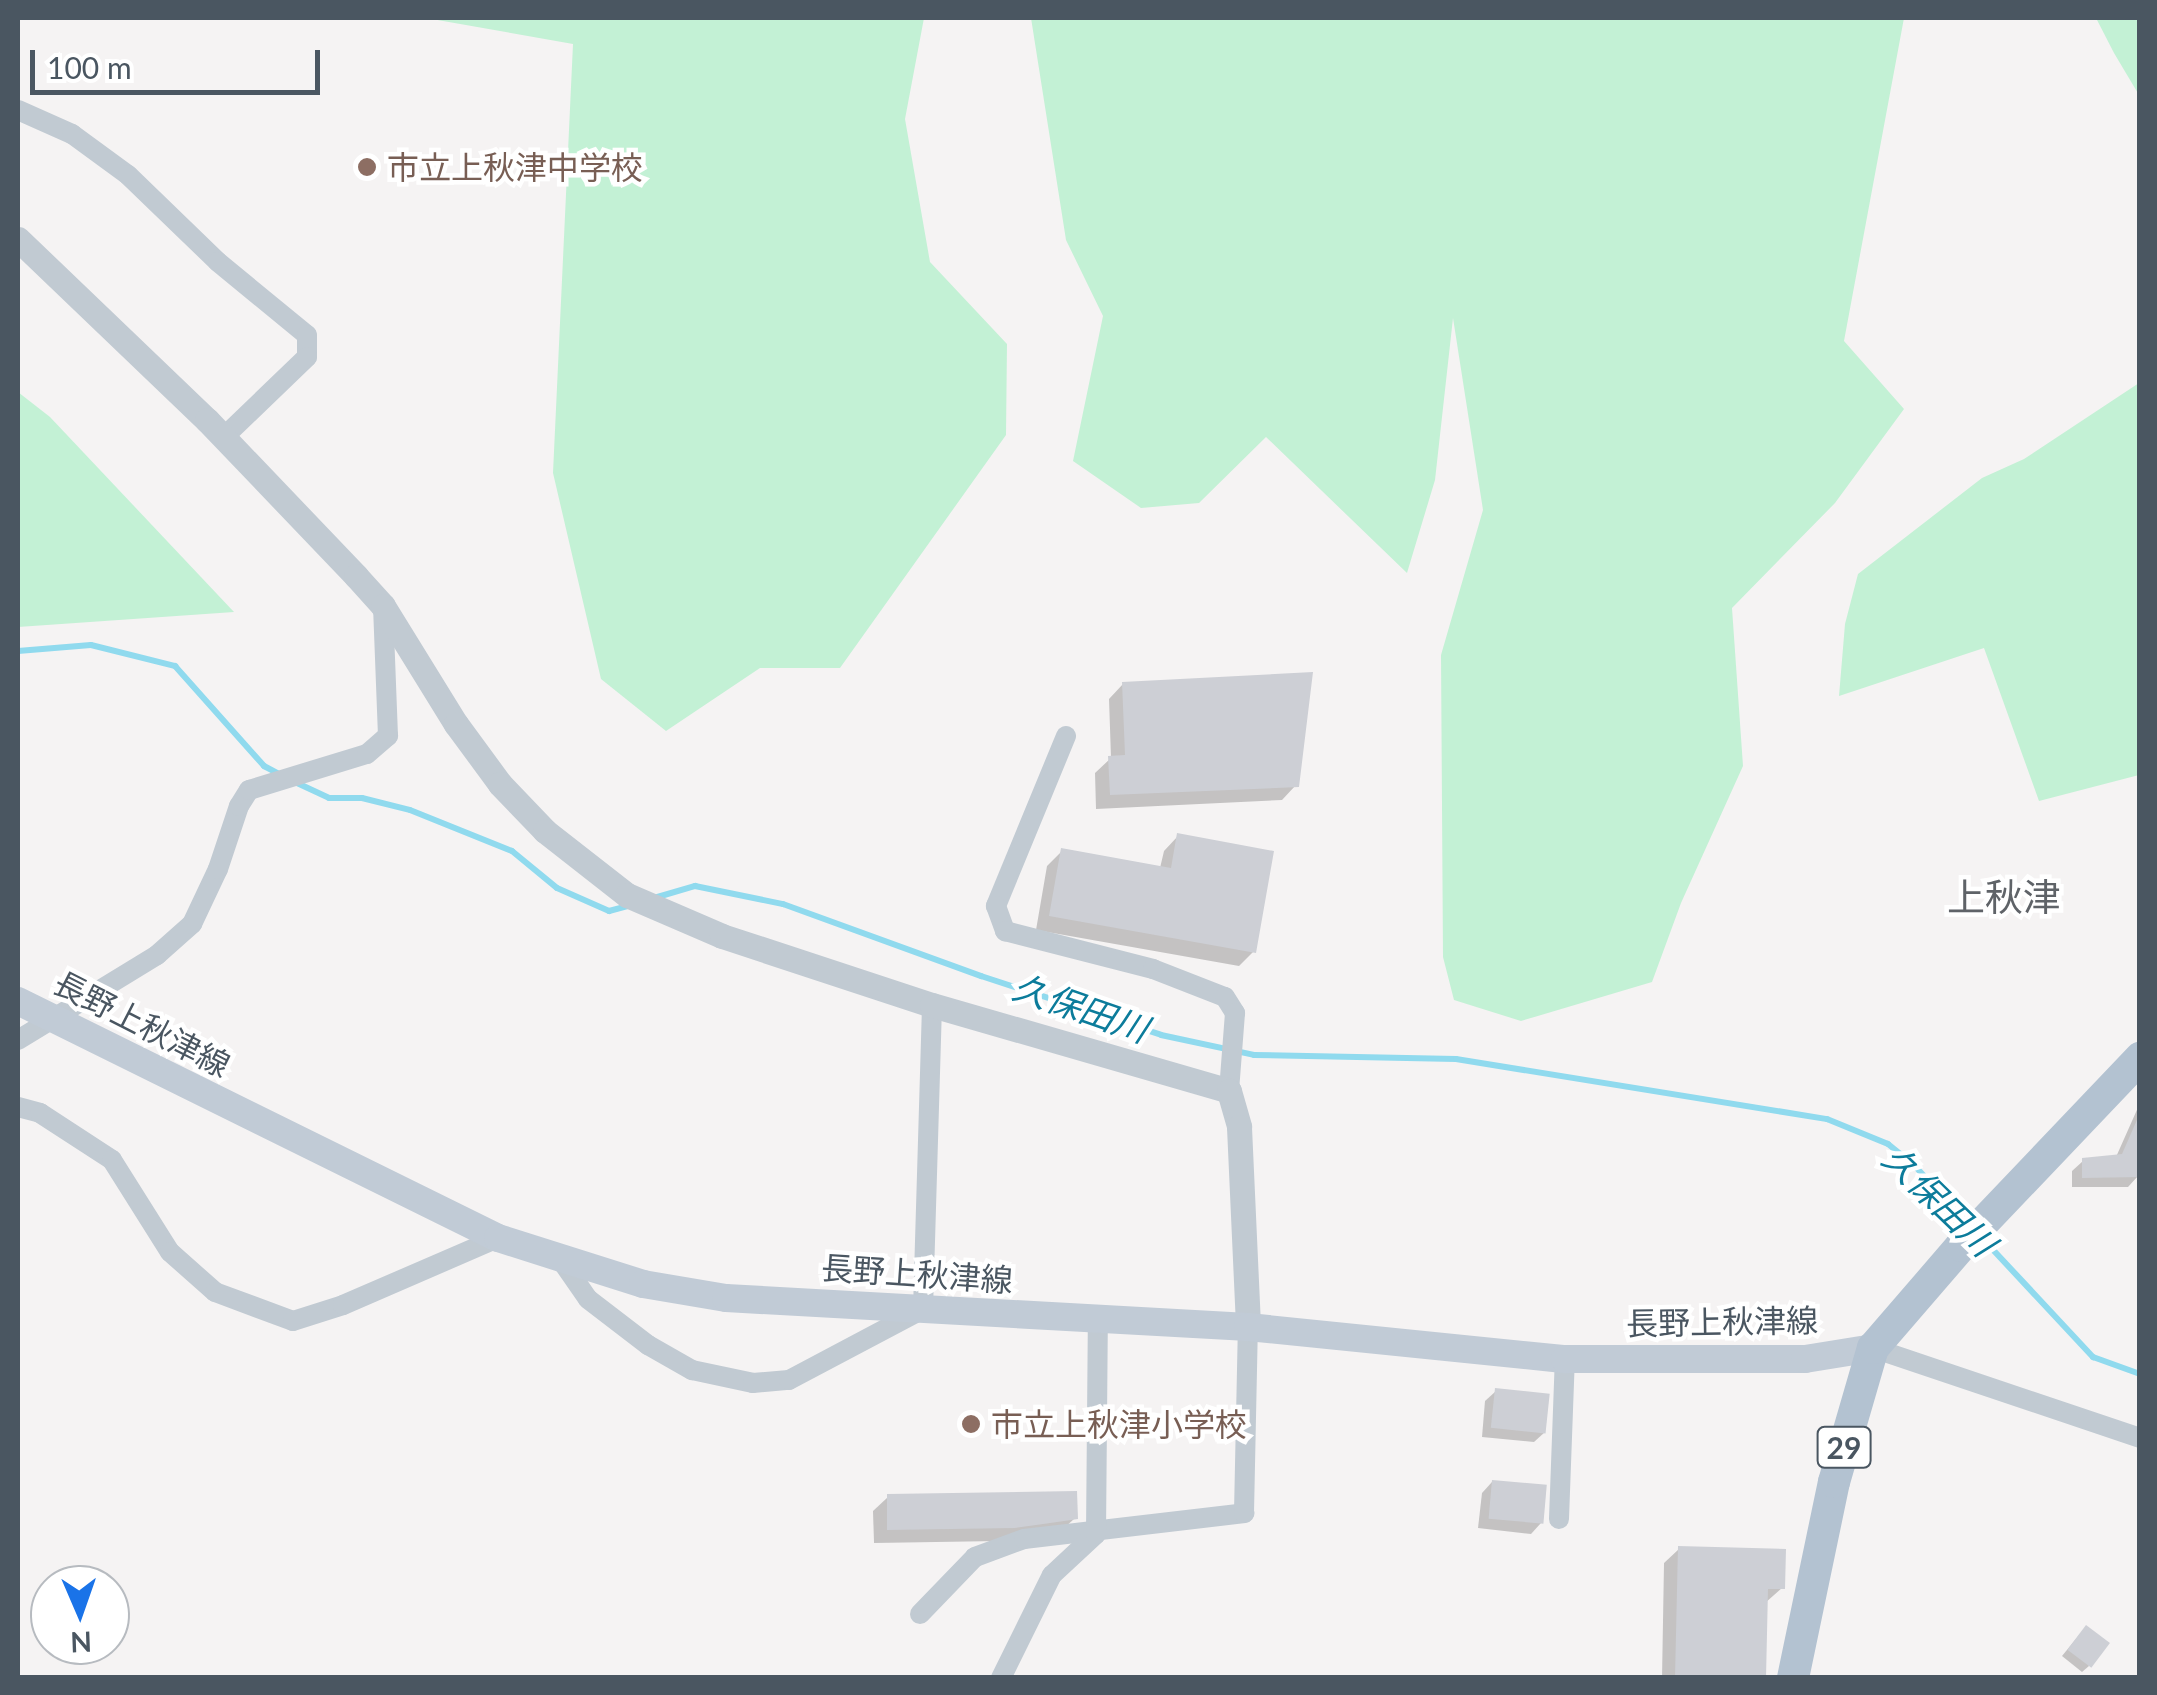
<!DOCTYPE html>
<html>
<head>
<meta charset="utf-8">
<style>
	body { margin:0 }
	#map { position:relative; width:2157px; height:1695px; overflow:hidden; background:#f5f3f3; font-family:Lato,"Noto Sans JP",sans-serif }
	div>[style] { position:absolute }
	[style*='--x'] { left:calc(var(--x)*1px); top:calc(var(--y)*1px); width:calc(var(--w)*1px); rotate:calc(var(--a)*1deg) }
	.green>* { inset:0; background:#c3f1d5 }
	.shadow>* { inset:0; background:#0003 }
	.stream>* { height:6px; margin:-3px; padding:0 3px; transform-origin:3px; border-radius:3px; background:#90daee }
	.building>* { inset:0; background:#cdcfd5; transform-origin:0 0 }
	.minor>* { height:20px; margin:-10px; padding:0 10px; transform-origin:10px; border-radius:10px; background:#c1cad2 }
	.tertiary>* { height:25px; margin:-12.5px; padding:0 12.5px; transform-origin:12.5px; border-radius:12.5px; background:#c1cad2 }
	.secondary>* { height:28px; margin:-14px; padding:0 14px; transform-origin:14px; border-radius:14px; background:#c1cbd6 }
	.primary>* { height:32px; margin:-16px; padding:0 16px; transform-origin:16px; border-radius:16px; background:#b3c2d1 }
	.dots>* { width:28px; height:28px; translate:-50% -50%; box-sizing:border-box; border:5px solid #fff; border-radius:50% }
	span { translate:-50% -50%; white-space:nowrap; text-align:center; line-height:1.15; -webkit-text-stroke:9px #fff; paint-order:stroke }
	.shield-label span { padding:2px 8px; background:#fff; border:2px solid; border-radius:8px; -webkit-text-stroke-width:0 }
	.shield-label { font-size:30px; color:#4a5661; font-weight:700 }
	.education-label { font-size:32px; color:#785e54 }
	.left { translate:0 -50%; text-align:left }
	.street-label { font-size:32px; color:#4a5661 }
	.water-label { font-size:35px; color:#0c7c9b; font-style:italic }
	.quarter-label { font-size:38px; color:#5f6368 }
	.frame { position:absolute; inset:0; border:20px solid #4a5661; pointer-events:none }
	.north { position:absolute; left:30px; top:1565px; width:100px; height:100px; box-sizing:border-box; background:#fff; border:2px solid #b7bbc0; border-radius:50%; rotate:178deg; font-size:28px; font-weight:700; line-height:40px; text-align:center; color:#4a5661 }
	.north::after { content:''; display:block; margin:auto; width:35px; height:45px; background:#1a73e8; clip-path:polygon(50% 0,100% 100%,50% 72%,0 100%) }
	.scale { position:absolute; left:30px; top:50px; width:290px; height:45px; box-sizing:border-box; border:5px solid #4a5661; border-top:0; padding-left:12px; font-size:30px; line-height:35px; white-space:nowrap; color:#4a5661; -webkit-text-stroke:8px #fff; paint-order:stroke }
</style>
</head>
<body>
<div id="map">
	<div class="green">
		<div style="clip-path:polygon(426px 18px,924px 18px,905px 119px,930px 262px,1007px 344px,1006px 435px,840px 668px,760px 668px,666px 731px,601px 679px,553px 473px,573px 44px)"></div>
		<div style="clip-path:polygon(1031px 18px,1904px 18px,1844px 341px,1904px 409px,1835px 503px,1732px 608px,1743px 766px,1681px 903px,1652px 982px,1521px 1021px,1454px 1000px,1443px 957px,1441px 655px,1483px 510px,1453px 318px,1435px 480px,1407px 573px,1266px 437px,1199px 503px,1141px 508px,1073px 461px,1103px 316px,1066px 240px)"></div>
		<div style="clip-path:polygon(2096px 18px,2139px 18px,2139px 95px,2114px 53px)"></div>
		<div style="clip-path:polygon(2139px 383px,2139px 775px,2039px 801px,1984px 648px,1839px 696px,1845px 624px,1858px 574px,1982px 478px,2024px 459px)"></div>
		<div style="clip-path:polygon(18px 392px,50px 417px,234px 612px,18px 627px)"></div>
	</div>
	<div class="shadow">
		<div style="clip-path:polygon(1123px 684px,1296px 785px,1282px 800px,1096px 809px,1095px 773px,1111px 758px,1109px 699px)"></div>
		<div style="clip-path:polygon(1178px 836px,1253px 952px,1239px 966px,1036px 930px,1047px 866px,1062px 851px,1160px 868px,1164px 851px)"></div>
		<div style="clip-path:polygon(2140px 1103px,2138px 1176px,2128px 1187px,2072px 1187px,2072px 1171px,2083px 1161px,2116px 1157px)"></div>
		<div style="clip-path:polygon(1496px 1391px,1545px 1432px,1534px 1442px,1482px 1437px,1485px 1401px)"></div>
		<div style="clip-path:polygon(1492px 1482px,1541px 1523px,1531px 1534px,1478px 1528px,1482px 1493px)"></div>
		<div style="clip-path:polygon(888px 1497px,1075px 1518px,1060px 1532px,999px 1541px,874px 1543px,873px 1511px)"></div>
		<div style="clip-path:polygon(1679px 1549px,1782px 1588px,1765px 1603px,1763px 1678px,1662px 1678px,1664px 1563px)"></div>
		<div style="clip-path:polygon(2080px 1634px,2089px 1666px,2082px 1672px,2062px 1656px)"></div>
	</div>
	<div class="stream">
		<div style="--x:18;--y:651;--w:73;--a:-4.7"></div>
		<div style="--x:91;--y:645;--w:87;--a:14"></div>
		<div style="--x:175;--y:666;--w:134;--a:48.3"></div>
		<div style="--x:264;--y:766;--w:19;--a:28"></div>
		<div style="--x:297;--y:783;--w:35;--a:25"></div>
		<div style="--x:329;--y:798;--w:33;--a:0"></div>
		<div style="--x:362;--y:798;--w:49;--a:14"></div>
		<div style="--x:410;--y:810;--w:110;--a:21.9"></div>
		<div style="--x:512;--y:851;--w:58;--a:39.4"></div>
		<div style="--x:557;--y:888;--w:57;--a:23.9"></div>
		<div style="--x:609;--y:911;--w:20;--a:-15"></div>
		<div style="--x:654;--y:898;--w:43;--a:-16.3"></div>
		<div style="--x:695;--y:886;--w:90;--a:11.6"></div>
		<div style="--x:783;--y:904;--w:211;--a:20"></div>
		<div style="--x:981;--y:976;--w:189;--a:18.1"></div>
		<div style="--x:1161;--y:1035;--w:95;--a:12.1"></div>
		<div style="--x:1254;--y:1055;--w:202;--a:1.1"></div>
		<div style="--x:1456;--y:1059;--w:376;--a:9.2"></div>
		<div style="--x:1827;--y:1119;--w:66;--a:22.3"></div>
		<div style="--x:1888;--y:1144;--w:35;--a:39"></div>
		<div style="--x:1915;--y:1166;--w:81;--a:48"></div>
		<div style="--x:1982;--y:1238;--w:163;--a:47"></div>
		<div style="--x:2093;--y:1357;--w:50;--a:19.9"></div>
	</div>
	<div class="building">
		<div style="clip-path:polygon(1313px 672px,1299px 787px,1110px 795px,1108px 756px,1125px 755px,1122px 682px)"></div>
		<div style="clip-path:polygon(1177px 833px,1274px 851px,1256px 953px,1049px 916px,1061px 848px,1171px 868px)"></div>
		<div style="clip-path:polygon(2140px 1113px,2140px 1177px,2082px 1178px,2082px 1158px,2122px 1154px)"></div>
		<div style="left:1495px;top:1388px;width:55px;height:40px;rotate:6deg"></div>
		<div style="left:1492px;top:1480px;width:55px;height:39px;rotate:5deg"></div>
		<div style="clip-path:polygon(1077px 1491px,1078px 1519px,1015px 1528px,887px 1530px,887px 1494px)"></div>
		<div style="clip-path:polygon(1678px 1546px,1786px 1549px,1785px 1589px,1768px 1589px,1766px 1678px,1675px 1678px)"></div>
		<div style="left:2086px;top:1625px;width:30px;height:31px;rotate:37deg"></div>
	</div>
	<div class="minor">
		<div style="--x:18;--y:110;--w:59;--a:24"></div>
		<div style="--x:72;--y:134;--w:69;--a:36.2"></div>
		<div style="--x:128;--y:175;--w:125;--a:44"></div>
		<div style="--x:218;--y:262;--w:115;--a:39.4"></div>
		<div style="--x:307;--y:335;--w:22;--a:90"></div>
		<div style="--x:307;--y:357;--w:115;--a:136.1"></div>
		<div style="--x:1066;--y:736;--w:184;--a:112.4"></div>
		<div style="--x:996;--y:906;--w:27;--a:70"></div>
		<div style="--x:1005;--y:931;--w:153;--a:14.4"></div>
		<div style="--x:1153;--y:969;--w:77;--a:21.3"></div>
		<div style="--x:1225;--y:997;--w:19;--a:58"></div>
		<div style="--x:1235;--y:1013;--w:78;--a:94.4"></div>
		<div style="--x:18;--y:1040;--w:163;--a:-31.4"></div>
		<div style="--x:157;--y:955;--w:47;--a:-41.5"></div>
		<div style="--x:192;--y:924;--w:61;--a:-64.7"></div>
		<div style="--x:218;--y:869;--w:66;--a:-71.6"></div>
		<div style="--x:239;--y:806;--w:19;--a:-58"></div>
		<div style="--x:249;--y:790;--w:123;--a:-17"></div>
		<div style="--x:367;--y:754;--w:28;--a:-41"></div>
		<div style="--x:388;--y:736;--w:128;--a:-92.2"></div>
		<div style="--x:18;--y:1107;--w:23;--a:15"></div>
		<div style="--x:40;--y:1113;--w:86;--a:33.1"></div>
		<div style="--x:112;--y:1160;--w:109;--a:57.8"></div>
		<div style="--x:170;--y:1252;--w:60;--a:41.6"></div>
		<div style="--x:215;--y:1292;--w:83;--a:20.4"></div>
		<div style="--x:293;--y:1321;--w:52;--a:-17.7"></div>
		<div style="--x:343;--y:1305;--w:169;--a:-23.4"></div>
		<div style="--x:561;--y:1260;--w:47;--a:55.3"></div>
		<div style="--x:588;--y:1299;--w:76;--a:37.5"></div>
		<div style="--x:648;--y:1345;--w:51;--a:29.6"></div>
		<div style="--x:692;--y:1370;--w:62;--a:12"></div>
		<div style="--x:753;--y:1383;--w:36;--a:-5"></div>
		<div style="--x:789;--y:1380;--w:152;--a:-27.9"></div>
		<div style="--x:923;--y:1309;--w:304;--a:-88.3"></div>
		<div style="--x:1873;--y:1348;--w:282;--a:18.6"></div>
		<div style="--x:1559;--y:1519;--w:160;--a:-87.9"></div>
		<div style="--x:920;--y:1614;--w:79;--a:-46"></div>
		<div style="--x:975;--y:1557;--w:52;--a:-20.2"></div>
		<div style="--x:1024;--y:1539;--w:222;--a:-6.7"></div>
		<div style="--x:1244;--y:1513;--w:186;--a:-88.8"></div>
		<div style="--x:1001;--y:1678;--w:115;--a:-63.7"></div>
		<div style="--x:1052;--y:1575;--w:60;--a:-43"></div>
		<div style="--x:1096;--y:1534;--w:215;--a:-89.5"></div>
	</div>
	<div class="tertiary">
		<div style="--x:18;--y:239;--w:262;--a:43.8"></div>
		<div style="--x:207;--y:420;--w:216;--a:46.3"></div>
		<div style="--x:356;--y:576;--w:40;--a:48"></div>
		<div style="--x:383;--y:606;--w:139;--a:58.3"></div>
		<div style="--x:456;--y:724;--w:74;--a:53.7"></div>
		<div style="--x:500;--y:784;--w:65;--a:46.2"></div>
		<div style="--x:545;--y:831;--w:104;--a:38"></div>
		<div style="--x:627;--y:895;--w:103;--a:23.3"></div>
		<div style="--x:722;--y:936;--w:221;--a:18.2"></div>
		<div style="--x:932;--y:1005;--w:309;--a:16.1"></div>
		<div style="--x:1229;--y:1091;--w:37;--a:74"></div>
		<div style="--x:1239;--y:1127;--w:200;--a:87.4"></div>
	</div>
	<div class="secondary">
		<div style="--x:18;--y:1001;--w:535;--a:26.28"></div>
		<div style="--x:498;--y:1238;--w:152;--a:17.6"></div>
		<div style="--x:643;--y:1284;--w:84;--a:9.6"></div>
		<div style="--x:726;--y:1298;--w:523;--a:3.18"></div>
		<div style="--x:1248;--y:1327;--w:319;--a:5.8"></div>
		<div style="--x:1565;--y:1359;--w:240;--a:0"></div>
		<div style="--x:1805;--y:1359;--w:69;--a:-9.2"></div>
	</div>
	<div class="primary">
		<div style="--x:1793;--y:1678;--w:200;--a:-78.2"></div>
		<div style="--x:1834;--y:1482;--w:140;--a:-73.8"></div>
		<div style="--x:1873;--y:1348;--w:135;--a:-49.2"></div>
		<div style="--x:1961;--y:1246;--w:260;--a:-46.4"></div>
	</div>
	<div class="dots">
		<div style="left:367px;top:167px;background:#8d6e63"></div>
		<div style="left:971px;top:1424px;background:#8d6e63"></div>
	</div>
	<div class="shield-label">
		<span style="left:1844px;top:1447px">29</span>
	</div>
	<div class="education-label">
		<span class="left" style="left:387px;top:167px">市立上秋津中学校</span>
		<span class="left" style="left:991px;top:1424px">市立上秋津小学校</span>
	</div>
	<div class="street-label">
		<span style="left:142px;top:1024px;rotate:27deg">長野上秋津線</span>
		<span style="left:917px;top:1274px;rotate:4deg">長野上秋津線</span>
		<span style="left:1722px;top:1322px;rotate:-1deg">長野上秋津線</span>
	</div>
	<div class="water-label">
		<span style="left:1081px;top:1007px;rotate:19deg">久保田川</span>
		<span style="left:1940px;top:1200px;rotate:44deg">久保田川</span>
	</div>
	<div class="quarter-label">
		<span style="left:2004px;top:897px">上秋津</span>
	</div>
	<div class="frame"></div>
	<div class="north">N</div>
	<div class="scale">100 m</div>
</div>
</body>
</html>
